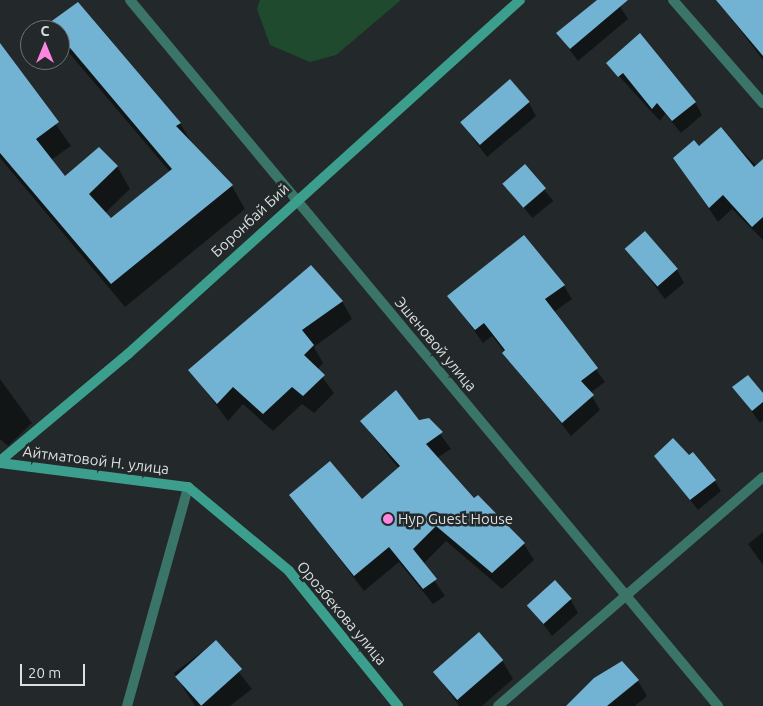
<!DOCTYPE html>
<html>
<head>
<meta charset="utf-8">
<style>
	body { margin:0 }
	#map { position:relative; width:763px; height:706px; overflow:hidden; background:#23292a; font-family:Ubuntu,sans-serif }
	div>[style] { position:absolute }
	[style*='--x'] { left:calc(var(--x)*1px); top:calc(var(--y)*1px); width:calc(var(--w)*1px); rotate:calc(var(--a)*1deg) }
	.green>* { inset:0; background:#1f4a2d }
	.shadow>* { inset:0; background:#0007; transform-origin:0 0 }
	.building>* { inset:0; background:#72b2d2; transform-origin:0 0 }
	.street>* { height:10px; margin:-5px; padding:0 5px; transform-origin:5px; border-radius:5px; background:#3b7469 }
	.secondary>* { height:10px; margin:-5px; padding:0 5px; transform-origin:5px; border-radius:5px; background:#3c9f8d }
	.dots>* { width:14px; height:14px; translate:-50% -50%; box-sizing:border-box; border:2px solid #23292a; border-radius:50% }
	span { translate:-50% -50%; white-space:nowrap; text-align:center; line-height:1.15; -webkit-text-stroke:5px #23292a; paint-order:stroke }
	.street-label { font-size:15px; color:#dbdfdf }
	.poi-label { font-size:15px; color:#dbdfdf }
	.left { translate:0 -50%; text-align:left }
	.north { position:absolute; left:20px; top:20px; width:50px; height:50px; box-sizing:border-box; background:#23292a; border:1px solid #6d7272; border-radius:50%; rotate:0deg; font-size:14px; font-weight:700; line-height:20px; text-align:center; color:#dbdfdf }
	.north::after { content:''; display:block; margin:auto; width:18px; height:22px; background:#fe85e0; clip-path:polygon(50% 0,100% 100%,50% 72%,0 100%) }
	.scale { position:absolute; left:20px; top:664px; width:65px; height:22px; box-sizing:border-box; border:2px solid #dbdfdf; border-top:0; padding-left:6px; font-size:15px; line-height:18px; white-space:nowrap; color:#dbdfdf; -webkit-text-stroke:4px #23292a; paint-order:stroke }
</style>
</head>
<body>
<div id="map">
	<div class="green">
		<div style="clip-path:polygon(260px 0,401px 0,336px 55px,310px 62px,270px 45px,257px 9px)"></div>
	</div>
	<div class="shadow">
		<div style="clip-path:polygon(599px 0,616px 0,628px 19px,578px 61px,557px 33px)"></div>
		<div style="clip-path:polygon(729px 0,763px 0,763px 60px,722px 6px)"></div>
		<div style="clip-path:polygon(78px 3px,180px 123px,193px 145px,232px 186px,245px 209px,125px 307px,0 158px,0 45px,71px 146px,51px 160px,65px 177px,117px 166px,130px 189px,105px 213px,111px 220px,170px 172px,64px 47px,60px 30px,51px 24px)"></div>
		<div style="clip-path:polygon(608px 64px,695px 102px,702px 115px,681px 133px,665px 114px,660px 121px)"></div>
		<div style="clip-path:polygon(529px 103px,536px 116px,487px 157px,461px 122px)"></div>
		<div style="clip-path:polygon(721px 129px,763px 173px,763px 240px,732px 209px,718px 222px,675px 159px,699px 147px)"></div>
		<div style="left:525px;top:166px;width:45px;height:27px;rotate:51deg"></div>
		<div style="clip-path:polygon(626px 248px,677px 270px,684px 283px,665px 299px)"></div>
		<div style="clip-path:polygon(564px 286px,572px 299px,554px 312px,605px 382px,590px 393px,600px 410px,571px 436px,492px 336px,483px 343px,449px 296px)"></div>
		<div style="clip-path:polygon(342px 301px,352px 319px,314px 347px,323px 363px,317px 370px,334px 393px,314px 413px,302px 404px,273px 431px,243px 404px,228px 421px,190px 370px)"></div>
		<div style="clip-path:polygon(0 379px,32px 423px,8px 446px,0 439px)"></div>
		<div style="clip-path:polygon(734px 387px,763px 395px,763px 420px,760px 423px)"></div>
		<div style="clip-path:polygon(429px 419px,451px 449px,437px 458px,474px 499px,478px 496px,524px 544px,534px 560px,502px 589px,446px 541px,423px 564px,445px 596px,433px 604px,399px 562px,364px 591px,291px 495px,362px 501px,399px 469px,361px 421px)"></div>
		<div style="clip-path:polygon(656px 456px,714px 480px,721px 491px,698px 510px)"></div>
		<div style="clip-path:polygon(763px 532px,763px 565px,748px 544px)"></div>
		<div style="clip-path:polygon(571px 600px,578px 613px,552px 636px,528px 604px)"></div>
		<div style="clip-path:polygon(215px 642px,252px 689px,230px 706px,195px 706px,174px 673px)"></div>
		<div style="clip-path:polygon(502px 660px,513px 679px,482px 706px,459px 706px,435px 672px)"></div>
		<div style="clip-path:polygon(638px 681px,647px 696px,635px 706px,568px 706px)"></div>
	</div>
	<div class="building">
		<div style="clip-path:polygon(597px 0,628px 0,570px 49px,556px 33px)"></div>
		<div style="clip-path:polygon(716px 0,763px 0,763px 56px)"></div>
		<div style="clip-path:polygon(78px 2px,181px 123px,176px 126px,233px 185px,111px 284px,0 153px,0 43px,59px 122px,36px 139px,65px 176px,99px 147px,118px 166px,89px 194px,111px 218px,172px 169px,60px 36px,60px 30px,49px 23px)"></div>
		<div style="clip-path:polygon(640px 33px,696px 102px,672px 121px,657px 103px,652px 109px,623px 73px,618px 77px,606px 63px)"></div>
		<div style="left:510px;top:79px;width:30px;height:66px;rotate:49deg"></div>
		<div style="clip-path:polygon(721px 127px,754px 167px,763px 159px,763px 217px,752px 227px,723px 195px,709px 208px,673px 158px,694px 140px,699px 146px)"></div>
		<div style="left:525px;top:164px;width:32px;height:30px;rotate:49deg"></div>
		<div style="left:645px;top:231px;width:50px;height:27px;rotate:49deg"></div>
		<div style="clip-path:polygon(524px 235px,565px 285px,545px 299px,598px 368px,581px 381px,594px 395px,562px 423px,502px 353px,505px 350px,484px 323px,475px 330px,447px 296px)"></div>
		<div style="clip-path:polygon(311px 265px,343px 301px,302px 330px,314px 345px,304px 355px,325px 375px,303px 396px,292px 387px,263px 414px,233px 387px,217px 404px,188px 370px)"></div>
		<div style="clip-path:polygon(748px 375px,763px 393px,763px 402px,752px 411px,732px 387px)"></div>
		<div style="clip-path:polygon(396px 390px,419px 420px,429px 418px,443px 432px,426px 444px,474px 498px,478px 495px,525px 543px,492px 573px,436px 526px,413px 549px,437px 579px,423px 589px,389px 547px,354px 576px,289px 495px,330px 461px,362px 499px,400px 466px,360px 421px)"></div>
		<div style="clip-path:polygon(673px 438px,689px 455px,693px 452px,716px 480px,690px 500px,654px 456px)"></div>
		<div style="left:555px;top:580px;width:25px;height:38px;rotate:48deg"></div>
		<div style="left:479px;top:632px;width:37px;height:61px;rotate:49deg"></div>
		<div style="left:216px;top:640px;width:39px;height:55px;rotate:48deg"></div>
		<div style="clip-path:polygon(622px 661px,639px 680px,607px 706px,566px 706px,594px 678px)"></div>
	</div>
	<div class="street">
		<div style="--x:130;--y:0;--w:919;--a:50.21"></div>
		<div style="--x:673;--y:0;--w:137;--a:48.9"></div>
		<div style="--x:127;--y:706;--w:227;--a:-74.4"></div>
		<div style="--x:498;--y:706;--w:350;--a:-40.8"></div>
	</div>
	<div class="secondary">
		<div style="--x:0;--y:461;--w:167;--a:-39.9"></div>
		<div style="--x:128;--y:354;--w:528;--a:-42.08"></div>
		<div style="--x:0;--y:463;--w:190;--a:7.3"></div>
		<div style="--x:188;--y:487;--w:131;--a:39.7"></div>
		<div style="--x:289;--y:571;--w:174;--a:51.1"></div>
	</div>
	<div class="dots">
		<div style="left:388px;top:519px;background:#fe85e0"></div>
	</div>
	<div class="street-label">
		<span style="left:250px;top:220px;rotate:-43deg">Боронбай Бий</span>
		<span style="left:436px;top:344px;rotate:50deg">Эшеновой улица</span>
		<span style="left:96px;top:460px;rotate:7deg">Айтматовой Н. улица</span>
		<span style="left:342px;top:613px;rotate:50deg">Орозбекова улица</span>
	</div>
	<div class="poi-label">
		<span class="left" style="left:398px;top:519px">Нур Guest House</span>
	</div>
	<div class="north">С</div>
	<div class="scale">20 m</div>
</div>
</body>
</html>
